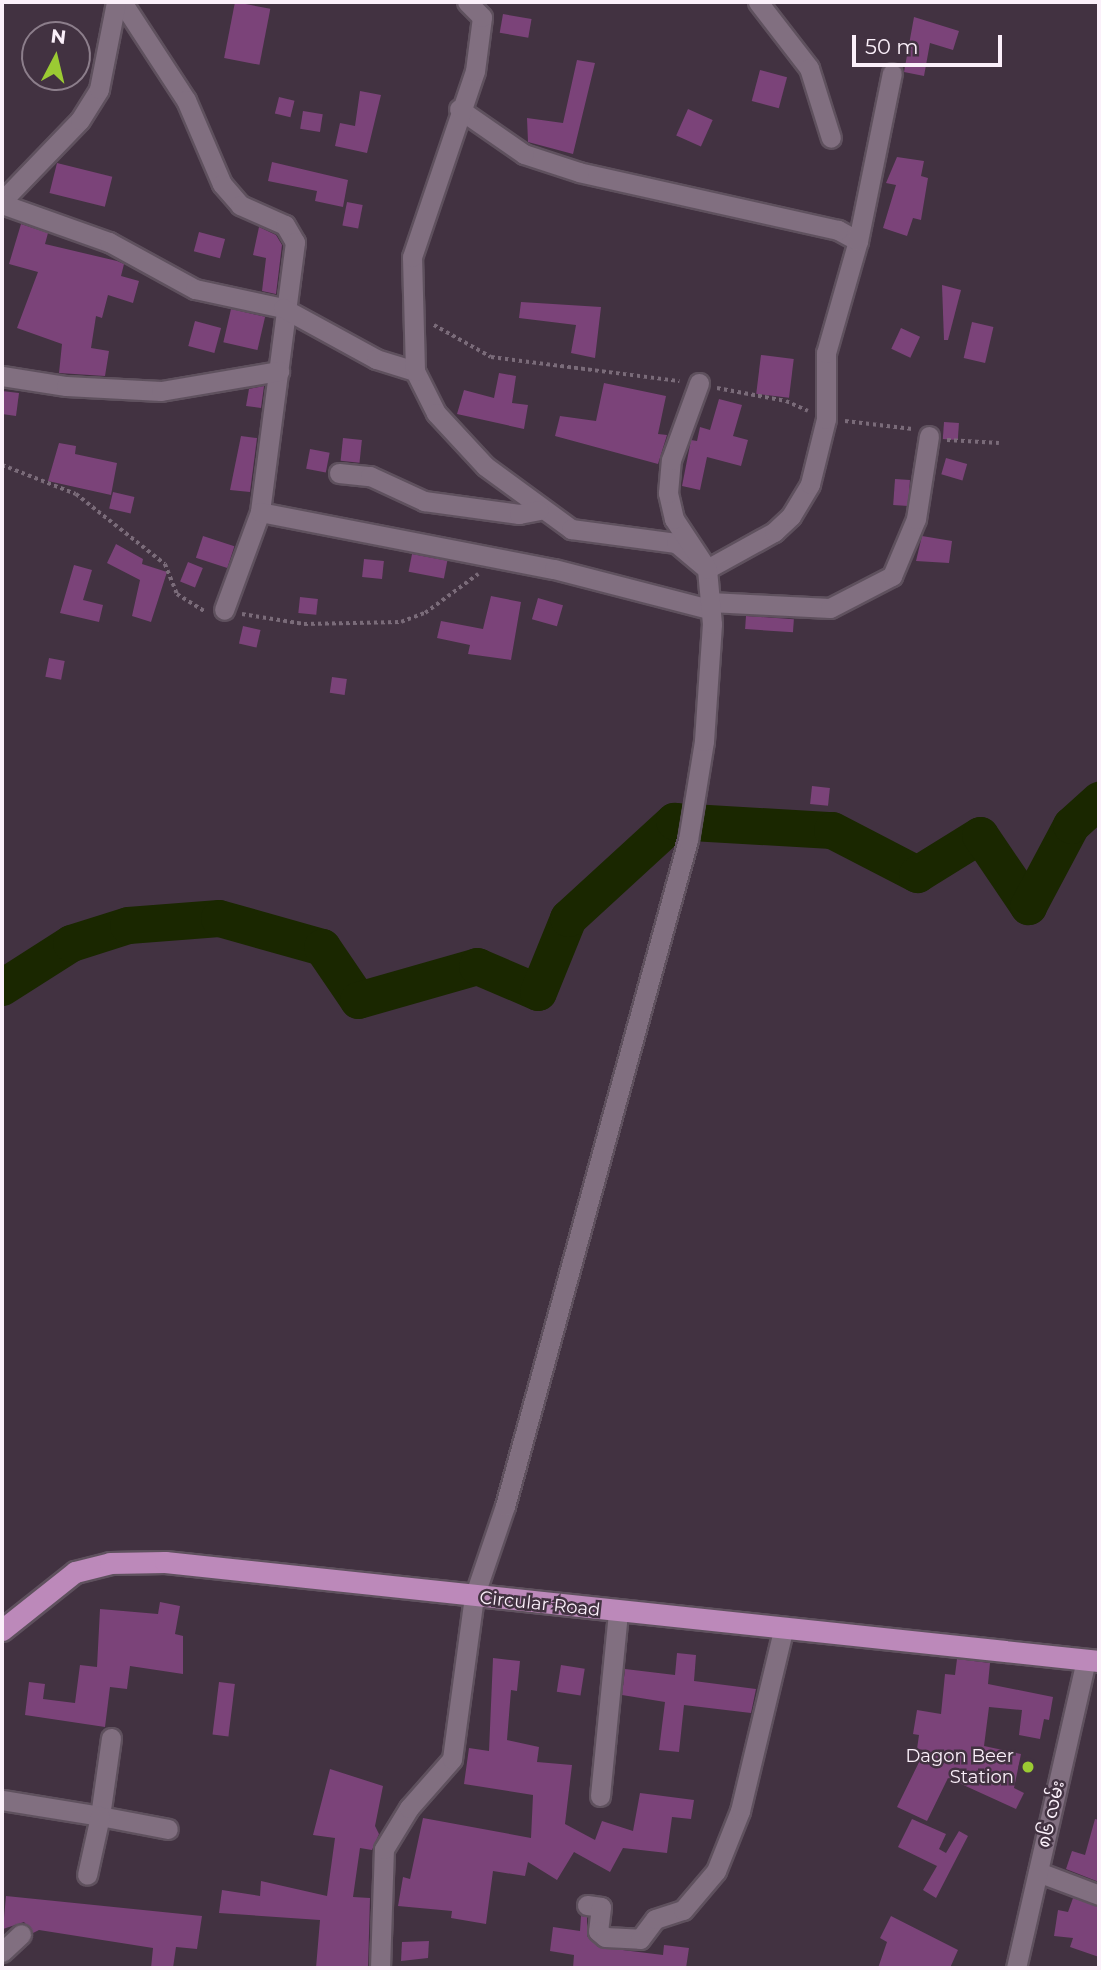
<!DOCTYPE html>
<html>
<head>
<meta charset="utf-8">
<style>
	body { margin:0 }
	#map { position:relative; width:1101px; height:1970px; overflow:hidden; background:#423241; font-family:Montserrat,"Noto Sans Myanmar",sans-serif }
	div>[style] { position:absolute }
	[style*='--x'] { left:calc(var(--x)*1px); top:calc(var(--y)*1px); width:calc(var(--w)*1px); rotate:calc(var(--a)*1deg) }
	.river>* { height:37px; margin:-18.5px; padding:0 18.5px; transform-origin:18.5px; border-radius:18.5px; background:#1a2700 }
	.building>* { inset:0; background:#7b4379; transform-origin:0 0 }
	.path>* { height:3.5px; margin-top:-1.75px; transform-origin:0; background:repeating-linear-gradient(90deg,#7a6b79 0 3.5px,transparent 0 7px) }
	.roads { filter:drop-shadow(2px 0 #5f515e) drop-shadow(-2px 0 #5f515e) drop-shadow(0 2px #5f515e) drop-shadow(0 -2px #5f515e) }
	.minor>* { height:19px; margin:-9.5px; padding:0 9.5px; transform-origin:9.5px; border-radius:9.5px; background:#816f80 }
	.major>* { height:21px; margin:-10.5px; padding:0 10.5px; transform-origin:10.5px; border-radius:10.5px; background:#bc89ba }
	.dots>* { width:19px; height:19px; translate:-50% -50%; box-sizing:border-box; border:4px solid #423241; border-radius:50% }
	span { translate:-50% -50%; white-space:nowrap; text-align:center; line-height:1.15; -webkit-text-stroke:5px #423241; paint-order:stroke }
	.street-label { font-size:18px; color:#fbf0fa }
	.poi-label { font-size:18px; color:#fbf0fa }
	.right { translate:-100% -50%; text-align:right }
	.frame { position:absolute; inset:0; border:4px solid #fbf0fa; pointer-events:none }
	.north { position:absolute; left:21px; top:21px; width:70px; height:70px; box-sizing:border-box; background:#423241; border:2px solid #8c7e8b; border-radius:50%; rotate:7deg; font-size:19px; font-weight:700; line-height:28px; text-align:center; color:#fbf0fa }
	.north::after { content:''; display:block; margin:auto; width:24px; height:32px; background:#9bcb33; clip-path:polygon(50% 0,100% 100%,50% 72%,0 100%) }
	.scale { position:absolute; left:852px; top:35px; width:150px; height:32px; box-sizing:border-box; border:4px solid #fbf0fa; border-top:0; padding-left:9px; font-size:21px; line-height:24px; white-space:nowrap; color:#fbf0fa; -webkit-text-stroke:5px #423241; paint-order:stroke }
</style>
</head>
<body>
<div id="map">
	<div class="river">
		<div style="--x:2;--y:987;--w:82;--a:-32.5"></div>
		<div style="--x:71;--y:943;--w:60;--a:-17.5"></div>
		<div style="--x:128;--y:925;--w:91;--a:-4.4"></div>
		<div style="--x:219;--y:918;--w:107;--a:15.7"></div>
		<div style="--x:322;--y:947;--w:64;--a:55.8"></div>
		<div style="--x:358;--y:1000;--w:124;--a:-15.9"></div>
		<div style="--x:477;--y:966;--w:66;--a:23.1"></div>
		<div style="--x:538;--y:992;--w:80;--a:-67.9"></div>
		<div style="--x:568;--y:918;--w:144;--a:-42.5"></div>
		<div style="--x:674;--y:821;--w:158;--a:3.3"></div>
		<div style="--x:832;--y:830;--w:96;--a:27.4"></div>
		<div style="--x:917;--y:874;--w:74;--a:-31.8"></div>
		<div style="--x:980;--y:835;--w:86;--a:55.9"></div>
		<div style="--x:1028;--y:906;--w:92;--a:-62"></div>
		<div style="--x:1071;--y:825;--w:38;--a:-42"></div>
	</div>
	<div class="building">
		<div style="left:235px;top:2px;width:36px;height:57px;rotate:11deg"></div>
		<div style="left:503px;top:14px;width:29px;height:19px;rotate:10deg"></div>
		<div style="clip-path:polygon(914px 17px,959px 31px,953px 50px,930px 43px,924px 76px,904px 72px)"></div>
		<div style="clip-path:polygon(577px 60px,595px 63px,573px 154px,528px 142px,527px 118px,563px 123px)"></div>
		<div style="left:760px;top:70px;width:28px;height:32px;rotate:15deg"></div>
		<div style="clip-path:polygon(360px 91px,381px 95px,367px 153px,335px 146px,340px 123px,355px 126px)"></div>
		<div style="left:279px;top:97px;width:16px;height:17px;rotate:14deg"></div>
		<div style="left:688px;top:109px;width:27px;height:29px;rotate:24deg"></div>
		<div style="left:303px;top:111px;width:20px;height:18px;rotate:9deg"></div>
		<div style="clip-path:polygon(897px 157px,924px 161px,921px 176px,928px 178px,921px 220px,913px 218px,907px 236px,883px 228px,896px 185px,886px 183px)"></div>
		<div style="clip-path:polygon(272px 162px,348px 180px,343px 207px,315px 201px,317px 191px,268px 181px)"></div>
		<div style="left:57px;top:163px;width:57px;height:31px;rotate:14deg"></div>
		<div style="left:347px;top:202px;width:16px;height:24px;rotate:11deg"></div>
		<div style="clip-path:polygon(21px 224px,48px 233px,45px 244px,117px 261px,124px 264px,121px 276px,139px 281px,133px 303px,108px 295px,102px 318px,96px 316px,91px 348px,109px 351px,105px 376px,59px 373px,62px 344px,17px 328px,38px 272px,9px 264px)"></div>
		<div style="clip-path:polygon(259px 227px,276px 235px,282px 245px,276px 294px,262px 291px,266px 258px,253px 255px)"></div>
		<div style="left:199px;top:232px;width:27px;height:20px;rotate:15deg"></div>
		<div style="clip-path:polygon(942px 285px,961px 290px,948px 340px,944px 340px)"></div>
		<div style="clip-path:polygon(521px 302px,601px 307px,595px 358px,571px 353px,576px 325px,519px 318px)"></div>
		<div style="left:231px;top:309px;width:35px;height:34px;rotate:13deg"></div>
		<div style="left:195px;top:321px;width:27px;height:26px;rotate:15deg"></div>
		<div style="left:972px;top:322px;width:22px;height:37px;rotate:13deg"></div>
		<div style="left:901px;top:328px;width:21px;height:23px;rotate:25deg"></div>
		<div style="left:761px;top:355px;width:33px;height:39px;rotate:7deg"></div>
		<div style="clip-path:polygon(499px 373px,516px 376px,512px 403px,528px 405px,524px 429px,457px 414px,464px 390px,494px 398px)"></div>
		<div style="clip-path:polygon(604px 383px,666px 396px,658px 434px,667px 435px,658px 464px,555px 436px,560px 416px,596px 421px)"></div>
		<div style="clip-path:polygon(264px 386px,261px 408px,246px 406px,249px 389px)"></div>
		<div style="clip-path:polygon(2px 391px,19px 393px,16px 416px,2px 414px)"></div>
		<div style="clip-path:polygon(719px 399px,742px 405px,733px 436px,748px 440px,741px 466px,707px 457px,700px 490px,682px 486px,691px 440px,697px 441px,700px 427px,710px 430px)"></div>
		<div style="left:944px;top:422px;width:15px;height:17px;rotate:4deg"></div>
		<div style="clip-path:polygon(241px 436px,257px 438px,250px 492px,230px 490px)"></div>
		<div style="left:343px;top:438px;width:19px;height:23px;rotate:6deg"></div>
		<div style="clip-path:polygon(59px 443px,76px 446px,75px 454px,117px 463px,111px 495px,48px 481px)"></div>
		<div style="left:310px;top:449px;width:20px;height:20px;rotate:11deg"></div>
		<div style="left:946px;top:458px;width:22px;height:17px;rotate:16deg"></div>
		<div style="left:895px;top:479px;width:15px;height:26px;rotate:4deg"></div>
		<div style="left:113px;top:492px;width:22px;height:17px;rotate:13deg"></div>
		<div style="left:203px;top:536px;width:33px;height:23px;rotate:18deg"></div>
		<div style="clip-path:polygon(922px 536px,952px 541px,949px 563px,916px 561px)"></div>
		<div style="clip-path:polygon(116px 544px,143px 559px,142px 564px,167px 572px,151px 622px,132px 616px,140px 580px,107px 563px)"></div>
		<div style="left:412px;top:554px;width:36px;height:18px;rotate:11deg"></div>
		<div style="left:364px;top:559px;width:20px;height:18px;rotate:6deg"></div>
		<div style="left:188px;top:562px;width:16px;height:21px;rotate:22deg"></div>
		<div style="clip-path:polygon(74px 565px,92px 570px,83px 600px,103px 605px,99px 622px,60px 613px)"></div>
		<div style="clip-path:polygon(491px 596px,521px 602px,511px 660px,468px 654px,470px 645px,437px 638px,441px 621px,483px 629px)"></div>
		<div style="left:300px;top:597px;width:18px;height:16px;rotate:6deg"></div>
		<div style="left:538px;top:598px;width:26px;height:22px;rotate:16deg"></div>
		<div style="left:746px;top:616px;width:48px;height:13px;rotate:4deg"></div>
		<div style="left:243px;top:626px;width:18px;height:18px;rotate:13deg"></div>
		<div style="left:49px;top:658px;width:16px;height:19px;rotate:11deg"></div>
		<div style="left:332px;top:677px;width:15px;height:16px;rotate:8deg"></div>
		<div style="left:812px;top:786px;width:18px;height:18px;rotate:6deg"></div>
		<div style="clip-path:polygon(160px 1602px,180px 1606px,175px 1634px,183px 1636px,183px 1674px,130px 1666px,127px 1689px,110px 1687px,105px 1727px,25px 1715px,29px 1682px,45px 1684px,43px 1699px,75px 1703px,80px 1665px,97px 1667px,100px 1609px,158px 1614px)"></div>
		<div style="clip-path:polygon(677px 1653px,696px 1655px,694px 1681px,756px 1689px,751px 1713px,684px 1705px,679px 1752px,659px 1750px,665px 1702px,622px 1695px,625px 1669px,675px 1675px)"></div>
		<div style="clip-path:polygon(493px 1658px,520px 1661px,517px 1691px,511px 1690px,507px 1740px,539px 1747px,537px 1762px,572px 1765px,565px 1824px,595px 1840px,602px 1821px,633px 1831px,640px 1793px,694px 1800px,691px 1819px,672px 1817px,667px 1853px,623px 1848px,610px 1872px,574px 1852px,557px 1880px,528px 1862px,525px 1876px,493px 1871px,486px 1924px,451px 1918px,452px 1911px,398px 1906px,403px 1877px,410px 1879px,423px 1818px,531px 1838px,533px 1795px,464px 1784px,469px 1748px,489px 1751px)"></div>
		<div style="clip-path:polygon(957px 1659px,990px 1663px,988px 1684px,1053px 1697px,1049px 1720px,1044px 1719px,1040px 1739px,1019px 1735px,1022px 1710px,989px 1707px,984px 1746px,1021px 1754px,1014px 1788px,1024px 1793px,1016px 1809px,948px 1778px,927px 1821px,897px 1807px,925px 1750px,917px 1749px,919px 1735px,913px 1734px,917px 1710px,941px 1714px,945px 1674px,955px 1675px)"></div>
		<div style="left:561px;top:1665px;width:24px;height:27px;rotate:9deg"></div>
		<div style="left:219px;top:1682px;width:16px;height:53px;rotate:7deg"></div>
		<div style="clip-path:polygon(330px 1769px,383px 1786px,375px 1826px,379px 1834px,372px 1850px,360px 1848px,353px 1897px,370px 1898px,368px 1968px,316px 1968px,320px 1920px,219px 1913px,222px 1890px,260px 1896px,261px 1881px,327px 1896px,335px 1838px,313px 1835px)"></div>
		<div style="clip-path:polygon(912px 1819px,946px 1834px,939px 1849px,946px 1853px,959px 1831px,968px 1836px,936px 1898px,923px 1890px,937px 1866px,898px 1847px)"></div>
		<div style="clip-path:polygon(1095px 1819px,1099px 1820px,1099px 1882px,1066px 1869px,1072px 1851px,1085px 1855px)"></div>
		<div style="clip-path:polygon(6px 1896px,202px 1916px,197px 1949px,176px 1947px,173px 1968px,151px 1968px,153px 1948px,39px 1930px,33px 1933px,24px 1922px,3px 1929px)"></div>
		<div style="clip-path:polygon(1073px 1898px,1099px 1907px,1099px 1957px,1070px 1947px,1073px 1938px,1054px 1936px,1058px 1910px,1068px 1912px)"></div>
		<div style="clip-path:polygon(581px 1916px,587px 1917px,587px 1936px,598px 1947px,663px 1955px,664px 1945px,689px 1948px,686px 1968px,573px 1968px,574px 1955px,550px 1951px,553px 1927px,580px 1931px)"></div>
		<div style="clip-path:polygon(891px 1916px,958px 1950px,950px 1968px,878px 1968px,887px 1942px,880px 1938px)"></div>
		<div style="clip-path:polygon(429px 1941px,428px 1958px,401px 1961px,402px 1942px)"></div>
	</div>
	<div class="path">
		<div style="--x:434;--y:325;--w:65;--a:29.3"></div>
		<div style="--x:491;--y:357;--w:190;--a:7.3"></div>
		<div style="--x:717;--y:388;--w:70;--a:10.7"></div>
		<div style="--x:786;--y:401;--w:24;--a:24"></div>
		<div style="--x:845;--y:421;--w:68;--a:6.7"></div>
		<div style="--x:947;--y:440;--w:52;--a:3.3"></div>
		<div style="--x:2;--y:465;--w:79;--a:21.4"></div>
		<div style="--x:76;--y:494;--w:113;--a:38.2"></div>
		<div style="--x:165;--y:564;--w:32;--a:68"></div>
		<div style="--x:177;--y:594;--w:34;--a:32"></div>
		<div style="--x:242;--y:614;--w:63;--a:9.2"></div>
		<div style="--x:304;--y:624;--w:97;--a:-1.2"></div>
		<div style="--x:401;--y:622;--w:26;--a:-21"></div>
		<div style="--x:425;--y:613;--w:66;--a:-36.3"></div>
	</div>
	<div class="roads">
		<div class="minor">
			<div style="--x:122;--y:2;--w:117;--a:56.9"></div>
			<div style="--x:186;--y:100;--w:91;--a:66.8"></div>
			<div style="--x:222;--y:184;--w:28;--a:49"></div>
			<div style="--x:240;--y:205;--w:49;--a:24"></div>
			<div style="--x:285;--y:225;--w:20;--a:60"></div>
			<div style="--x:295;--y:242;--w:272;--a:97.4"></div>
			<div style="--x:260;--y:512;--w:104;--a:110.2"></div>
			<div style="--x:758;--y:2;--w:83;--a:52.3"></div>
			<div style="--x:809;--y:68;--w:73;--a:72.6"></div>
			<div style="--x:2;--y:201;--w:112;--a:-46.1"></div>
			<div style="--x:80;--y:120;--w:36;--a:-58"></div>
			<div style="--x:99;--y:89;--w:89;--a:-78.9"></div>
			<div style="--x:2;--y:204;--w:114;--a:19.6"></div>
			<div style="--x:109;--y:242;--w:98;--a:28.7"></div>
			<div style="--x:195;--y:289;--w:90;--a:12.2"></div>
			<div style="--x:283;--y:308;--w:106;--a:28.7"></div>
			<div style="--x:376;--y:359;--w:41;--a:17.1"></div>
			<div style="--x:415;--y:371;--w:47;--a:63.4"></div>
			<div style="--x:436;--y:413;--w:72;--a:47.2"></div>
			<div style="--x:485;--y:466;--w:107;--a:36.2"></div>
			<div style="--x:571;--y:529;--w:106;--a:7.6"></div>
			<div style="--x:676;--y:543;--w:40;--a:40"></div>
			<div style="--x:707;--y:569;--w:77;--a:-28.9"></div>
			<div style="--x:774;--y:532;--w:23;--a:-43"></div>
			<div style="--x:791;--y:516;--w:37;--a:-59"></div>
			<div style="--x:810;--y:484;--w:67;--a:-76.2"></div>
			<div style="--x:826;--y:419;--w:66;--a:-90"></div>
			<div style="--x:826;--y:353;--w:116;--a:-74.1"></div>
			<div style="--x:858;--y:241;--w:23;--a:-151"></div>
			<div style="--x:838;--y:230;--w:265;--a:-167.4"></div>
			<div style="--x:579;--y:172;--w:58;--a:-161.9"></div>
			<div style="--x:524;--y:154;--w:79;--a:-145.3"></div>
			<div style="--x:858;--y:241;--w:171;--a:-78.6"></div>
			<div style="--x:415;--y:371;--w:114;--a:-91.5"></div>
			<div style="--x:412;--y:257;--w:196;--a:-71.3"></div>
			<div style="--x:475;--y:71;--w:54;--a:-82.6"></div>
			<div style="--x:482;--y:17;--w:21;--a:-135"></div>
			<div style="--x:2;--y:376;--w:65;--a:8.9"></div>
			<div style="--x:66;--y:386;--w:95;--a:3"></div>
			<div style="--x:161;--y:391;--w:120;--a:-9.6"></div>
			<div style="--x:339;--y:473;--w:31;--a:6"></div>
			<div style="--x:370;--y:476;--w:60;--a:24.8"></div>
			<div style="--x:424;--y:501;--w:96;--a:7.8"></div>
			<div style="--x:519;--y:514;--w:20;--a:-11"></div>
			<div style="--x:260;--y:512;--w:299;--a:11"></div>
			<div style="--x:554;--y:569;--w:160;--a:14.5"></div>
			<div style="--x:709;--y:602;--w:121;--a:2.8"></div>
			<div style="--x:830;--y:608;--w:70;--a:-27.3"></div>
			<div style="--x:892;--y:576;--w:62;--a:-67.2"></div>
			<div style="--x:916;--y:519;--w:84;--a:-81.1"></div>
			<div style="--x:111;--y:1738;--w:79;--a:98"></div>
			<div style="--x:100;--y:1816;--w:69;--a:10.8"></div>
			<div style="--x:600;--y:1796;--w:185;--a:-84.4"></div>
			<div style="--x:2;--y:1800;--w:99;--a:9.3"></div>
			<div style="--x:100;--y:1816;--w:60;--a:102.4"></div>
			<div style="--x:1038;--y:1872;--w:65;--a:20.7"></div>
			<div style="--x:587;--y:1905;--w:14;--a:8"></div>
			<div style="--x:601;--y:1907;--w:24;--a:97"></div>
			<div style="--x:598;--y:1931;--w:9;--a:41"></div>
			<div style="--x:605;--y:1937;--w:35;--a:3"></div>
			<div style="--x:640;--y:1939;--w:25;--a:-53"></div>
			<div style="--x:655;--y:1919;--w:29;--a:-18"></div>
			<div style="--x:683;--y:1910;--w:51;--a:-49.8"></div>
			<div style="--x:716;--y:1871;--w:65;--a:-68.2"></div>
			<div style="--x:740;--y:1811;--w:186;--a:-76.6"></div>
			<div style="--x:2;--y:1952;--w:26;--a:-43"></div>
			<div style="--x:380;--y:1968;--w:119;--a:-88.1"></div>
			<div style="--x:384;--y:1849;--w:48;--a:-58.6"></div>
			<div style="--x:409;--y:1808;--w:65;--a:-48.7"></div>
			<div style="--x:452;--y:1759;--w:163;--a:-82.3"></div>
			<div style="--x:474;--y:1597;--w:96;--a:-71.2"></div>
			<div style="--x:505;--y:1506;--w:691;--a:-74.64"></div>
			<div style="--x:688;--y:840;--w:100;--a:-80.8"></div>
			<div style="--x:704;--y:741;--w:117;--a:-86.1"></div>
			<div style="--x:712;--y:624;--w:55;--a:-95.2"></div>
			<div style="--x:707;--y:569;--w:60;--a:-123.4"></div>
			<div style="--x:674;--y:519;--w:27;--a:-103"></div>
			<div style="--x:668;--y:493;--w:33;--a:-85"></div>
			<div style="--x:671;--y:460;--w:82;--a:-70"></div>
			<div style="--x:1016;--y:1968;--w:316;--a:-77.2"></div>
		</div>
		<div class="major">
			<div style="--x:2;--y:1630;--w:93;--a:-38.5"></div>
			<div style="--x:75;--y:1572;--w:36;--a:-14"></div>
			<div style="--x:110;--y:1563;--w:55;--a:-1"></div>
			<div style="--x:165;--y:1562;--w:939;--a:6.05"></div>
		</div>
	</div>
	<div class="dots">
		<div style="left:1028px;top:1767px;background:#9bcb33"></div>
	</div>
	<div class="street-label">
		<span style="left:540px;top:1604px;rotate:6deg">Circular Road</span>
		<span style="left:1051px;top:1814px;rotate:-77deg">၈၆ လမ်း</span>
	</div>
	<div class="poi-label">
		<span class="right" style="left:1014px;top:1767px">Dagon Beer<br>Station</span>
	</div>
	<div class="frame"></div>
	<div class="north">N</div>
	<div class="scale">50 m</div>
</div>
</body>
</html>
